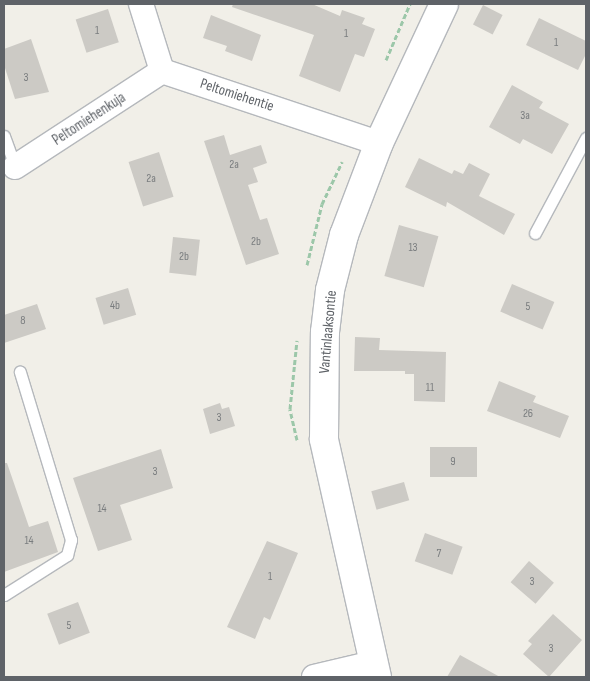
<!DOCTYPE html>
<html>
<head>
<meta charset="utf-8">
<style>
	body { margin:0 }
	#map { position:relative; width:590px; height:681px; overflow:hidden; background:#f1efe8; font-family:"Sofia Sans Condensed",sans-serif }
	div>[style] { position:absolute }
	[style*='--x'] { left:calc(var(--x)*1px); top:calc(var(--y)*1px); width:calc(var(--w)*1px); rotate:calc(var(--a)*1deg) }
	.building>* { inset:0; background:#cccac5; transform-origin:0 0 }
	.path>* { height:3px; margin-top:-1.5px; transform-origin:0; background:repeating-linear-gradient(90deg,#9cc7a9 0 5px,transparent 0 7.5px) }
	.roads { filter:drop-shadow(1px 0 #b5b8bc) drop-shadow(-1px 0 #b5b8bc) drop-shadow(0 1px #b5b8bc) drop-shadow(0 -1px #b5b8bc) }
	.service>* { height:11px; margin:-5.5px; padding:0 5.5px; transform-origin:5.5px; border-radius:5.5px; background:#fff }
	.minor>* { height:24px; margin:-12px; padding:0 12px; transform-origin:12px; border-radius:12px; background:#fff }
	.tertiary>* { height:28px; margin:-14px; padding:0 14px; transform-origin:14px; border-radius:14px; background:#fff }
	span { translate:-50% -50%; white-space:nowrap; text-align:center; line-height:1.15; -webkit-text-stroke:4px #fff; paint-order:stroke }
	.number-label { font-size:12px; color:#7a7d7f }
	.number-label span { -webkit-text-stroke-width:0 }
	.street-label { font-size:15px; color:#5f6368 }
	.frame { position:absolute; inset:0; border:5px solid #5f6368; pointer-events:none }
</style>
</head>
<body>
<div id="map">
	<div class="building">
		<div style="clip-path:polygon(233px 4px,312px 4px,340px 16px,342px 10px,365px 18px,362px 24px,375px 29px,364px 57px,355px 54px,340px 92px,299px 76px,314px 35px,232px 7px)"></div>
		<div style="left:483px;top:5px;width:22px;height:22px;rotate:27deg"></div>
		<div style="left:108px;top:9px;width:35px;height:34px;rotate:72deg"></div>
		<div style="clip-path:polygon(211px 15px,261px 35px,252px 61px,225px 51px,227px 46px,203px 38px)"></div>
		<div style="clip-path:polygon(539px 18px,586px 41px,586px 54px,578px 70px,526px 45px)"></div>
		<div style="clip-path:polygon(31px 39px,49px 92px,15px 99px,4px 65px,4px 49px)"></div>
		<div style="clip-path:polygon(512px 85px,543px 102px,539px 108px,569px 124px,552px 154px,523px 139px,520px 144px,489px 127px)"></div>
		<div style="clip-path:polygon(224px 135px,230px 155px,261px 145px,267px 163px,253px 168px,258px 182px,248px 185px,260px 220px,267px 218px,279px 254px,246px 265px,204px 141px)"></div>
		<div style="left:159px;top:152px;width:47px;height:32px;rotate:72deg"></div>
		<div style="clip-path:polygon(419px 158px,452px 174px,454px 170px,463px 174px,469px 163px,490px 174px,479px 196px,515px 214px,504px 235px,447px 202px,446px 207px,405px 187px)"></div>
		<div style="left:399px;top:225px;width:41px;height:53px;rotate:16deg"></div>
		<div style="left:173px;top:237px;width:27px;height:36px;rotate:6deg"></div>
		<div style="left:512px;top:284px;width:46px;height:30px;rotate:23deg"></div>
		<div style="left:128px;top:288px;width:28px;height:34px;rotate:73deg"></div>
		<div style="clip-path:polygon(37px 304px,46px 329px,4px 343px,4px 315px)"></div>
		<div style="clip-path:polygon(355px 337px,380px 338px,379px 350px,446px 352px,445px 402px,414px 401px,414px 374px,405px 374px,405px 371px,354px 371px)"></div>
		<div style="clip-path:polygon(499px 381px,536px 396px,533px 402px,569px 416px,560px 438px,487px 411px)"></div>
		<div style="clip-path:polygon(220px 403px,222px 409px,229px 407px,235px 426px,210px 434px,203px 409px)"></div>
		<div style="left:430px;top:447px;width:47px;height:30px"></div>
		<div style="clip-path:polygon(161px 449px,173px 488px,120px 505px,132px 540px,98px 551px,73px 478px)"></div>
		<div style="clip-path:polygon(4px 463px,7px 463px,29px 527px,48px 521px,58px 552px,4px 572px)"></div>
		<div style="left:404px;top:482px;width:19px;height:34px;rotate:74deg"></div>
		<div style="left:425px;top:533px;width:40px;height:30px;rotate:20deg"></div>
		<div style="clip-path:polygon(267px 541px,298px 553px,270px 620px,264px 617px,255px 639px,227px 627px)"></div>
		<div style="left:529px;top:561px;width:33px;height:28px;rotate:41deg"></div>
		<div style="left:78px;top:602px;width:33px;height:33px;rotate:69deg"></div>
		<div style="clip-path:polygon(553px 614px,582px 640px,549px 677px,523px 654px,532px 644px,528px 641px)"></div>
		<div style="clip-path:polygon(460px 655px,500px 677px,447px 677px)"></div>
	</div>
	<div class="path">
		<div style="--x:386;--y:60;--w:61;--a:-66.8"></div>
		<div style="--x:307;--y:265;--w:63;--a:-76.2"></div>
		<div style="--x:322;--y:204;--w:47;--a:-64.5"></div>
		<div style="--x:297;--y:440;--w:32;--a:-103"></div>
		<div style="--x:290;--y:409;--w:69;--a:-84.2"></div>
	</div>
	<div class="roads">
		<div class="service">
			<div style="--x:4;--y:136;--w:33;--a:70"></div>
			<div style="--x:535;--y:233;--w:108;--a:-61.8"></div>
			<div style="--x:4;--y:595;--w:75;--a:-32.4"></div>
			<div style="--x:67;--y:555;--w:16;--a:-75"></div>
			<div style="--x:71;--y:540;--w:176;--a:-106.9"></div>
		</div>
		<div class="minor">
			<div style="--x:141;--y:4;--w:70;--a:72.6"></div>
			<div style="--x:162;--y:71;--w:229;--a:18.4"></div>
			<div style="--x:15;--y:167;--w:176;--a:-33.1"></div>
			<div style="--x:314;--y:677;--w:61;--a:-13.3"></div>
		</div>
		<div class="tertiary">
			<div style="--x:377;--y:677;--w:244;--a:-102.6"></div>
			<div style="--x:324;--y:439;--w:107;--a:-89.5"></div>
			<div style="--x:325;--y:332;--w:42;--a:-83.2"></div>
			<div style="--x:330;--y:290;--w:57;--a:-75.7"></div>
			<div style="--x:344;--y:235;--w:98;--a:-69.2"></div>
			<div style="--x:379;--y:143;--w:153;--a:-64.9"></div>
		</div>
	</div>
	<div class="number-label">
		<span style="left:97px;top:31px">1</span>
		<span style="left:346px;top:34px">1</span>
		<span style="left:556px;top:43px">1</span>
		<span style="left:26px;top:78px">3</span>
		<span style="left:525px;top:116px">3a</span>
		<span style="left:234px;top:165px">2a</span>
		<span style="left:151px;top:179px">2a</span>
		<span style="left:256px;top:242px">2b</span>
		<span style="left:413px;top:248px">13</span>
		<span style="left:184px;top:257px">2b</span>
		<span style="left:115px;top:306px">4b</span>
		<span style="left:528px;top:307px">5</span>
		<span style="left:23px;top:321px">8</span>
		<span style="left:430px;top:388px">11</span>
		<span style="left:528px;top:414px">26</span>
		<span style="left:219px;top:418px">3</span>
		<span style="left:453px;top:462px">9</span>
		<span style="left:155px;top:472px">3</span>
		<span style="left:102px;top:509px">14</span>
		<span style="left:29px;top:541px">14</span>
		<span style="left:439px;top:554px">7</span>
		<span style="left:270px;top:577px">1</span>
		<span style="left:532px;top:582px">3</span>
		<span style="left:69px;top:626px">5</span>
		<span style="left:551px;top:649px">3</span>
	</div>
	<div class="street-label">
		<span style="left:237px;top:95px;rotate:18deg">Peltomiehentie</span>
		<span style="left:89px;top:119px;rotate:-33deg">Peltomiehenkuja</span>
		<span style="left:328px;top:332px;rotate:-85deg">Vantinlaaksontie</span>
	</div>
	<div class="frame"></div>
</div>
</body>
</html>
